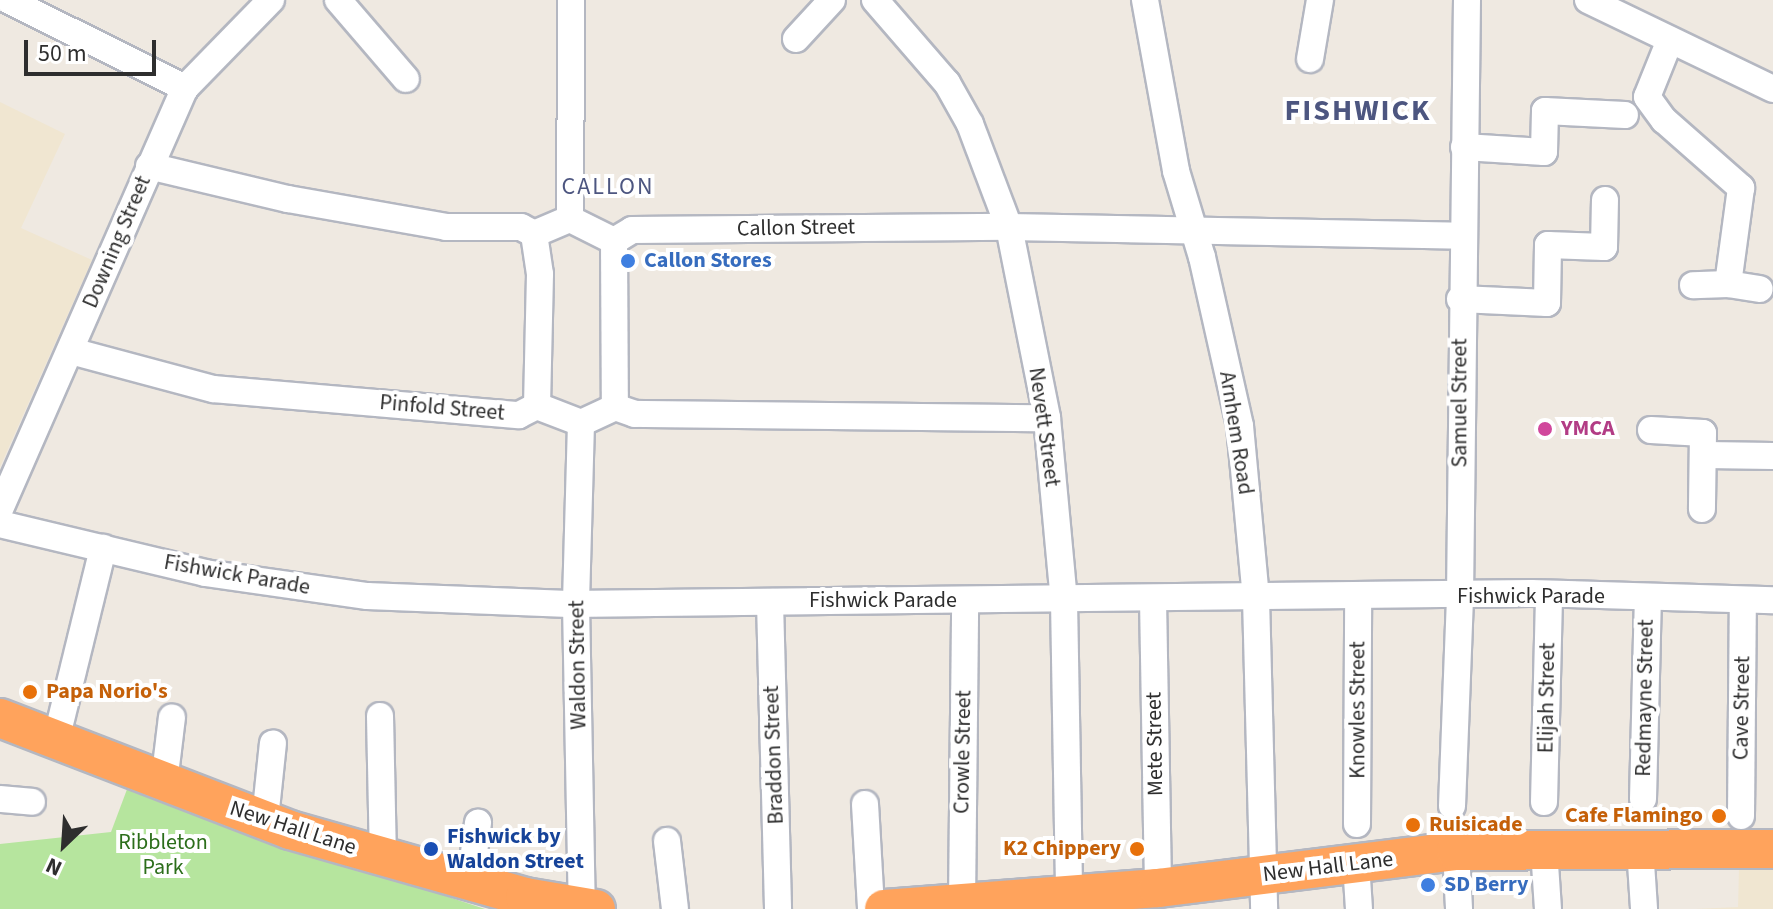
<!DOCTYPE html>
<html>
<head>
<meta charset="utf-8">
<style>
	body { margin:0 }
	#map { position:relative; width:1773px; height:909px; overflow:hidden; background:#efe9e1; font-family:"Source Sans 3",sans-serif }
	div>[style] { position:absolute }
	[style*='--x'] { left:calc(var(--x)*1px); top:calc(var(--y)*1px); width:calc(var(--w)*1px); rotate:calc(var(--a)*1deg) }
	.education>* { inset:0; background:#f0e6d1 }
	.green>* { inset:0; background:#b6e59e }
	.roads { filter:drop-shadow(2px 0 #b4b7c1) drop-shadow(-2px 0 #b4b7c1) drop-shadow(0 2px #b4b7c1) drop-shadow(0 -2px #b4b7c1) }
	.minor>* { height:26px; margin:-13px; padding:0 13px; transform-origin:13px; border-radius:13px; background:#fff }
	.highway>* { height:38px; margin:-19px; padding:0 19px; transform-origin:19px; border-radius:19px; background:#ffa35c }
	.dots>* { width:22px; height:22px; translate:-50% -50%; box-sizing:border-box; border:4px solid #fff; border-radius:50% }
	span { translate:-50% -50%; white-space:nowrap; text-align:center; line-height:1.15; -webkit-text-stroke:8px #fff; paint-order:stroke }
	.street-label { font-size:22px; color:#2e2e2e }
	.shop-label { font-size:22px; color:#366cbe; font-weight:700 }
	.left { translate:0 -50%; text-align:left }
	.hotel-label { font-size:22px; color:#b23c85; font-weight:700 }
	.food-label { font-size:22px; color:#c56008; font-weight:700 }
	.right { translate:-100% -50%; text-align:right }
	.transit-label { font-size:22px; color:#164399; font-weight:700 }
	.park-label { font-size:22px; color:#2c6e1b }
	.neighbourhood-label { font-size:24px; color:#4d5680; letter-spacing:2px }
	.district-label { font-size:30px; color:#4d5680; font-weight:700; letter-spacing:2px }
	.north { position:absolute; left:24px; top:805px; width:80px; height:80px; -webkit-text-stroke:6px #fff; paint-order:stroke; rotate:205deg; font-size:22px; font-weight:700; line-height:32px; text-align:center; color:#2e2e2e }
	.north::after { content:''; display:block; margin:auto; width:28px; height:36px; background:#2e2e2e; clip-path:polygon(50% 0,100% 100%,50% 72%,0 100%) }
	.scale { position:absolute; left:24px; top:40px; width:132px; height:36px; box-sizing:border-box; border:4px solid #2e2e2e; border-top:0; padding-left:10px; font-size:24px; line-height:28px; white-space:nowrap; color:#2e2e2e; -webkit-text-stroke:6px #fff; paint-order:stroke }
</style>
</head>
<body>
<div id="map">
	<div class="education">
		<div style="clip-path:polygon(0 102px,65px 134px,21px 228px,92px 260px,0 467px)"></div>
		<div style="clip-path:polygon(1739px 868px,1773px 868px,1773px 909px,1695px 909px,1738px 907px)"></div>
	</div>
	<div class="green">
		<div style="clip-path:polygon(129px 784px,358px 867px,485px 909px,0 909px,0 844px,111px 832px)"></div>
	</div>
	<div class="roads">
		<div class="minor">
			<div style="--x:8;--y:0;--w:198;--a:26.4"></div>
			<div style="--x:338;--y:0;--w:104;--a:49.3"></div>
			<div style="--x:875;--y:0;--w:110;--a:49.1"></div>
			<div style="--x:947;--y:83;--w:47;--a:60.7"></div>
			<div style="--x:970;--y:124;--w:110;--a:69.3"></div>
			<div style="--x:1009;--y:227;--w:195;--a:78.7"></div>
			<div style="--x:1047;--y:418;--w:183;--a:84.7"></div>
			<div style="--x:1064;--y:600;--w:296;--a:89"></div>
			<div style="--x:1145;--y:0;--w:174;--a:79.7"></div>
			<div style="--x:1176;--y:171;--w:90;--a:73.2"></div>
			<div style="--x:1202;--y:257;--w:173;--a:77.3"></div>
			<div style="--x:1240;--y:426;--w:173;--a:84.7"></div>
			<div style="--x:1256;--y:598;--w:311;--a:88.5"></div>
			<div style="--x:1588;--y:0;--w:205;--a:25.7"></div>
			<div style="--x:796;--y:39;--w:53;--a:-47.3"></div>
			<div style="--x:1670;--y:40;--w:61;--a:112"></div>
			<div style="--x:1647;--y:97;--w:29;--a:54"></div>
			<div style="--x:1664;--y:120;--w:103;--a:41.4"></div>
			<div style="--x:1741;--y:188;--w:97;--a:97.7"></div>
			<div style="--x:1728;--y:284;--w:35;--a:178"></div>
			<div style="--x:1310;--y:59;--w:60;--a:-80.4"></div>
			<div style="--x:1464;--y:147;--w:80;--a:3.6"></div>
			<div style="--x:1544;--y:152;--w:41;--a:-88.6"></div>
			<div style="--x:1545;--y:111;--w:80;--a:2.9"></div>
			<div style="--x:149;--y:166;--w:143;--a:13.4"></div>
			<div style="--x:288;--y:199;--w:160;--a:10"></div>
			<div style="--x:446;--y:227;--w:75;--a:0"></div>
			<div style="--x:521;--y:227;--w:15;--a:28"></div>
			<div style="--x:534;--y:234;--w:39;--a:-23"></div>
			<div style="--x:570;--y:219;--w:49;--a:26.6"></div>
			<div style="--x:570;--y:219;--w:219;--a:-89.7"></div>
			<div style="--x:534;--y:234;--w:40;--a:81.5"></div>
			<div style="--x:540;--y:274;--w:132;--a:91.3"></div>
			<div style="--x:614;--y:241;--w:21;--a:-31"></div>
			<div style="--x:632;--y:230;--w:377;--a:-0.5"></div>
			<div style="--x:1009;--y:227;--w:453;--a:1.1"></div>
			<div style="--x:614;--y:241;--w:166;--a:89.7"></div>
			<div style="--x:1728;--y:284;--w:32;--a:9"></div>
			<div style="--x:1460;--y:299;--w:87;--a:2.6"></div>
			<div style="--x:1547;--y:303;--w:58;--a:-89"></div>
			<div style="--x:1548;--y:245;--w:56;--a:2"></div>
			<div style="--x:1604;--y:247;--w:47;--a:-88.8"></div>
			<div style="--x:71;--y:351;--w:147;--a:15"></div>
			<div style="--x:213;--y:389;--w:307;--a:4.9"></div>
			<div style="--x:519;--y:415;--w:20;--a:-27"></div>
			<div style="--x:537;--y:406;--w:47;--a:21.1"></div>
			<div style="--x:581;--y:423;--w:38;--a:-25"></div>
			<div style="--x:615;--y:407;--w:21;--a:19"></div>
			<div style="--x:635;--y:414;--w:412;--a:0.6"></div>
			<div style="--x:581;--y:423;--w:181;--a:91.6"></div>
			<div style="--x:576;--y:604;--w:302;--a:88.9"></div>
			<div style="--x:1651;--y:430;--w:52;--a:3.3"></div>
			<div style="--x:1703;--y:433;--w:76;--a:90.8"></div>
			<div style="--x:1706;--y:455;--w:67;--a:0.9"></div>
			<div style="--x:0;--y:509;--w:460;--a:-66.3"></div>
			<div style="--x:185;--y:88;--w:123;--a:-45.7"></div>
			<div style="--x:0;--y:524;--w:211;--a:13.4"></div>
			<div style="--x:205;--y:573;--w:164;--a:8.1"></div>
			<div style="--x:367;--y:596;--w:202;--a:2.3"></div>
			<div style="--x:569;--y:604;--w:962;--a:-0.66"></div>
			<div style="--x:1531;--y:593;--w:242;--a:1.7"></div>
			<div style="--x:1153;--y:599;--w:289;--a:89"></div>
			<div style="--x:770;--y:602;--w:307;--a:88.5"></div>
			<div style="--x:380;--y:716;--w:141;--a:88.8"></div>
			<div style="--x:56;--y:740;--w:198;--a:-76.2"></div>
			<div style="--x:164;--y:783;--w:66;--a:-83.1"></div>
			<div style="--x:0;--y:799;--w:32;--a:5"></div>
			<div style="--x:1643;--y:799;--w:202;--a:-88.6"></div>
			<div style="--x:1544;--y:802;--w:208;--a:-88.6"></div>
			<div style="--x:865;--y:804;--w:105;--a:86.7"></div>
			<div style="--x:1452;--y:806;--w:208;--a:-87.8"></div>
			<div style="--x:1460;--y:598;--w:598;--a:-89.33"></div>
			<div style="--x:1741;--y:816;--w:215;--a:-89.5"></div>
			<div style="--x:265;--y:819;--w:76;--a:-84"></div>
			<div style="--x:1357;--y:824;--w:228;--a:-89.7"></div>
			<div style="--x:667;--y:841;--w:68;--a:83.3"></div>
			<div style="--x:1640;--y:848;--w:61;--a:86.2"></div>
			<div style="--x:1544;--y:849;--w:60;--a:86.2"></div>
			<div style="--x:1456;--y:851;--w:58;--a:87"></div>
			<div style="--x:1356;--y:863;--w:46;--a:86.3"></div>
			<div style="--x:470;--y:882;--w:60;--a:-82.3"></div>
			<div style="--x:962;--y:904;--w:303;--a:-89.4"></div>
		</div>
		<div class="highway">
			<div style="--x:0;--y:718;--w:311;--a:21.1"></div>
			<div style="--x:290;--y:830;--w:244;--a:15.9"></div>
			<div style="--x:525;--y:897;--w:72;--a:9.6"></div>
			<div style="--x:884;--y:909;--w:275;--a:-4.4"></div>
			<div style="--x:1158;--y:888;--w:300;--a:-7.1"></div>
			<div style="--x:1456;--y:851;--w:317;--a:-0.4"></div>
		</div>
	</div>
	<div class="dots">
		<div style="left:628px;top:261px;background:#3f7fe0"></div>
		<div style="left:1545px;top:429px;background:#d1479c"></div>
		<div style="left:30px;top:692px;background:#e8710a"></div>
		<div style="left:1719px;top:816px;background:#e8710a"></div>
		<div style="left:1413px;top:825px;background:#e8710a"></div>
		<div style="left:431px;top:849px;background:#1a4fb4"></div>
		<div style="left:1137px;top:849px;background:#e8710a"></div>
		<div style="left:1428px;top:885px;background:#3f7fe0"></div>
	</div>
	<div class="street-label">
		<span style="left:796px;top:228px;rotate:-1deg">Callon Street</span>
		<span style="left:117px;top:242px;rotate:-67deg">Downing Street</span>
		<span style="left:1460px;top:403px;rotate:-90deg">Samuel Street</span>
		<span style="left:442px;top:408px;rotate:5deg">Pinfold Street</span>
		<span style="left:1044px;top:427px;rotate:82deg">Nevett Street</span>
		<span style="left:1236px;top:433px;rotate:81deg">Arnhem Road</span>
		<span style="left:237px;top:575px;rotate:10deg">Fishwick Parade</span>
		<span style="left:1531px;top:597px">Fishwick Parade</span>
		<span style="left:883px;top:601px">Fishwick Parade</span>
		<span style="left:578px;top:665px;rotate:-91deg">Waldon Street</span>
		<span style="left:1547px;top:698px;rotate:-89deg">Elijah Street</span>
		<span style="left:1645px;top:698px;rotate:-89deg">Redmayne Street</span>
		<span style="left:1742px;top:708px;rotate:-89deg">Cave Street</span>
		<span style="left:1358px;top:710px;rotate:-90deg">Knowles Street</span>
		<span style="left:1155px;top:744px;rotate:-91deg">Mete Street</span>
		<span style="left:963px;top:752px;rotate:-89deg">Crowle Street</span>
		<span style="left:774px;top:755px;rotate:-92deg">Braddon Street</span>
		<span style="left:293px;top:828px;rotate:18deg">New Hall Lane</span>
		<span style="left:1328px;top:867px;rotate:-7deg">New Hall Lane</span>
	</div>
	<div class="shop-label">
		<span class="left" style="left:644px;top:261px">Callon Stores</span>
		<span class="left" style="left:1444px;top:885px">SD Berry</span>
	</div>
	<div class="hotel-label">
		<span class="left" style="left:1561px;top:429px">YMCA</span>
	</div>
	<div class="food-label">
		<span class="left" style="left:46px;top:692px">Papa Norio's</span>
		<span class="right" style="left:1703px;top:816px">Cafe Flamingo</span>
		<span class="left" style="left:1429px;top:825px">Ruisicade</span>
		<span class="right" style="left:1121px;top:849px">K2 Chippery</span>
	</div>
	<div class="transit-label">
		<span class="left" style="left:447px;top:849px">Fishwick by<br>Waldon Street</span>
	</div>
	<div class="park-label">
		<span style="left:163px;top:855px">Ribbleton<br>Park</span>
	</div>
	<div class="neighbourhood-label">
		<span style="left:608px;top:187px">CALLON</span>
	</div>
	<div class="district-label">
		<span style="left:1358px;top:111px">FISHWICK</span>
	</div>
	<div class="north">N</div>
	<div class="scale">50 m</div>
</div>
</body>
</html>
